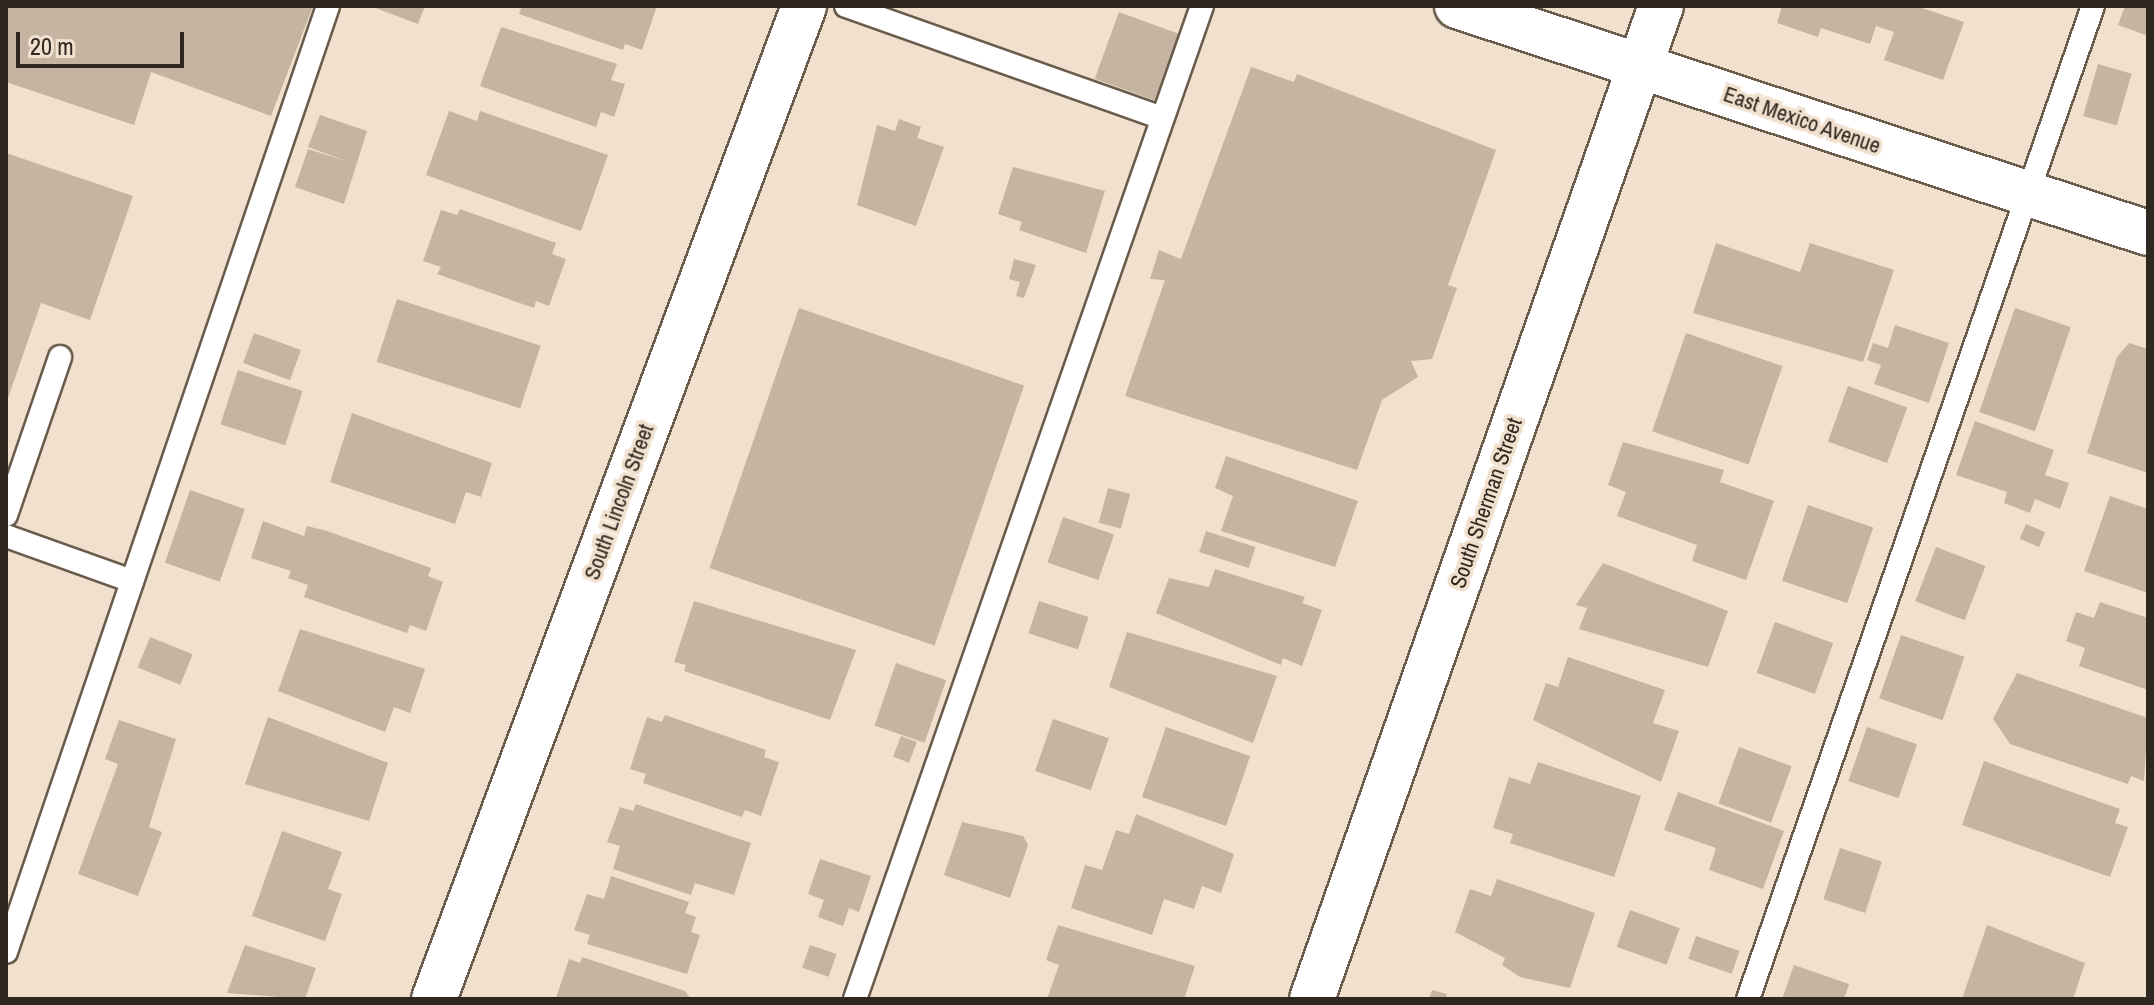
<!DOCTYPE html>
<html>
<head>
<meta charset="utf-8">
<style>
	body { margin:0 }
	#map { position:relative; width:2154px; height:1005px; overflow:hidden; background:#f1e0cd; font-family:"Archivo Narrow",sans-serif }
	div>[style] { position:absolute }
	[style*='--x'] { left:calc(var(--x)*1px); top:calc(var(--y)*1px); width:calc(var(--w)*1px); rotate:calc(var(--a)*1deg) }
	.building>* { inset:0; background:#c5b4a2; transform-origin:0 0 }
	.roads { filter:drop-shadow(2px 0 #6a5b4b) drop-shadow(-2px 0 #6a5b4b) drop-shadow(0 2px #6a5b4b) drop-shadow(0 -2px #6a5b4b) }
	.lane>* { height:22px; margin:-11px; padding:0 11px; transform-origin:11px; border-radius:11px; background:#fff }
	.street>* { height:44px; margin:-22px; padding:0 22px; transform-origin:22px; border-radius:22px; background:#fff }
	span { translate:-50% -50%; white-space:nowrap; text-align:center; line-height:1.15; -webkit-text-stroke:7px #f1e0cd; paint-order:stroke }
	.street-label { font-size:22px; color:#2e2821 }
	.frame { position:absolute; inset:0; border:8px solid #2e2821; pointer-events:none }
	.scale { position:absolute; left:16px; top:32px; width:168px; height:36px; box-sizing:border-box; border:4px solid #2e2821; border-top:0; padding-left:10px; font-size:24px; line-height:28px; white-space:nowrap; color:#2e2821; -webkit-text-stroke:6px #f1e0cd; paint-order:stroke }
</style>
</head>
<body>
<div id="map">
	<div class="building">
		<div style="clip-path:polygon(6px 6px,313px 6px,271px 116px,151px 72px,134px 125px,6px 82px)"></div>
		<div style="clip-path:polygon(370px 6px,425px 6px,418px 24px)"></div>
		<div style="clip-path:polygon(522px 6px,657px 6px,642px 50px,625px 44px,623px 50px,519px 14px)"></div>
		<div style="clip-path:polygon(1782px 6px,1916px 6px,1964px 22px,1943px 80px,1884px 60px,1894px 32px,1876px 26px,1870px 44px,1821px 28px,1818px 37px,1777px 23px)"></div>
		<div style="clip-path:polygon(2125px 6px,2148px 6px,2148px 36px,2118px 25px)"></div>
		<div style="left:1119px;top:12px;width:72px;height:71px;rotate:20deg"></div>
		<div style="clip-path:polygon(501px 27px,617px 64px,611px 80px,625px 84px,614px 117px,601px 112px,596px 127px,480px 86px)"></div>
		<div style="left:2098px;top:64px;width:35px;height:54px;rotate:16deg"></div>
		<div style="clip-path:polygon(1251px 67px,1294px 82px,1297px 74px,1496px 150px,1448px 285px,1457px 288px,1432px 359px,1411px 361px,1418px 377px,1382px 400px,1357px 470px,1125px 396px,1165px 280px,1150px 279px,1159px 250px,1181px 259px)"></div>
		<div style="clip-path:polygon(449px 111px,477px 121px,480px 111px,608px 155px,581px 231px,426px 175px)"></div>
		<div style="clip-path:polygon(320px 115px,367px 131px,344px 204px,295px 187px,308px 149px,349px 162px,308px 147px)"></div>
		<div style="clip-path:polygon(899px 119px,921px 127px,917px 138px,944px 147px,916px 226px,857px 205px,877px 125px,895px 131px)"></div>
		<div style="clip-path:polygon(6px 153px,133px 196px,90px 320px,41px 303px,6px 404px)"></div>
		<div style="clip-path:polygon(1013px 167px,1105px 191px,1086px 253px,1019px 230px,1022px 222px,998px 214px)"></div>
		<div style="clip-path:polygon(460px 209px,556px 243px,552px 254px,566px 259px,549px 306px,536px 301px,534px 308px,437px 274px,441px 267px,423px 261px,441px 210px,457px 215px)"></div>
		<div style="clip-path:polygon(1716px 243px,1800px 272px,1810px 243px,1894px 270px,1863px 362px,1693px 313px)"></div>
		<div style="clip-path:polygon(1014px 259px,1036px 265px,1024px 298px,1016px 296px,1020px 282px,1009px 279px)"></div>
		<div style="left:397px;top:299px;width:151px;height:66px;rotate:18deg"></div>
		<div style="left:799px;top:308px;width:238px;height:275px;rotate:19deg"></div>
		<div style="left:2015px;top:308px;width:59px;height:110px;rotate:19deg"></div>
		<div style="clip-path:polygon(1895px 325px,1949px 343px,1929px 403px,1874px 384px,1881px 365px,1867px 360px,1873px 343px,1888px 348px)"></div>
		<div style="left:254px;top:333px;width:50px;height:32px;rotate:20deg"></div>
		<div style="left:1686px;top:333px;width:102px;height:104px;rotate:19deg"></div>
		<div style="clip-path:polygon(2129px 343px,2148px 349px,2148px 473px,2087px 453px,2117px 357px)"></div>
		<div style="left:238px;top:370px;width:68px;height:57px;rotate:18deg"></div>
		<div style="left:1848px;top:386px;width:63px;height:59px;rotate:20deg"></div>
		<div style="clip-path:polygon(352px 413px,492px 463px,481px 497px,466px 492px,455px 524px,330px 482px)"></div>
		<div style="clip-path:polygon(1975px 421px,2054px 450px,2045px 475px,2069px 483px,2060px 509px,2035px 499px,2030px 513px,2004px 503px,2007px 492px,1956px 475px)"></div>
		<div style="clip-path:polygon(1623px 442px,1724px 470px,1720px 482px,1774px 501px,1746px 580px,1692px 561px,1697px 545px,1617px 516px,1626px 492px,1608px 485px)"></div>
		<div style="clip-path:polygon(1226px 456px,1358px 501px,1335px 567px,1221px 531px,1233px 496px,1215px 488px)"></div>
		<div style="left:1108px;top:488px;width:23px;height:36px;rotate:15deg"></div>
		<div style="left:190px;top:490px;width:58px;height:77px;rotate:19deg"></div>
		<div style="clip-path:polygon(2110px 496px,2148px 509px,2148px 593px,2084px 571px)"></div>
		<div style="left:1808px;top:505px;width:69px;height:80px;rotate:19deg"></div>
		<div style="left:1063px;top:517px;width:54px;height:48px;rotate:19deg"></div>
		<div style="clip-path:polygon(263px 521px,304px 536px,307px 526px,327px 531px,431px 568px,428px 576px,443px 582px,426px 631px,410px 625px,407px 633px,304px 597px,308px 585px,288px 578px,291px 571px,251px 558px)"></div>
		<div style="left:2026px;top:524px;width:21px;height:16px;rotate:23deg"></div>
		<div style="left:1206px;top:531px;width:52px;height:22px;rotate:18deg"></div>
		<div style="left:1936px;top:547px;width:53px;height:58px;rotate:21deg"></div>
		<div style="clip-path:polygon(1603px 563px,1728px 611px,1708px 667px,1579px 629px,1587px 608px,1576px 605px)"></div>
		<div style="clip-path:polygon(1215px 569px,1305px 597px,1302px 603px,1322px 610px,1302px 666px,1283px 658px,1281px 665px,1156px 613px,1169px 578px,1209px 587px)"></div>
		<div style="clip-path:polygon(694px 601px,856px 650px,830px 720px,684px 671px,686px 665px,674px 662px)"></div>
		<div style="left:1039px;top:601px;width:52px;height:34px;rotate:18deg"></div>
		<div style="clip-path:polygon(2100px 602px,2148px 618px,2148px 690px,2079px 666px,2085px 648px,2066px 641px,2076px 612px,2094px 618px)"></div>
		<div style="left:1775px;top:622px;width:62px;height:54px;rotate:20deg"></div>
		<div style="clip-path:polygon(300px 629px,425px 669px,410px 713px,394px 707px,385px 732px,278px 691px)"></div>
		<div style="clip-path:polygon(1127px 632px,1277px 676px,1253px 743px,1109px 687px)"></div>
		<div style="left:1901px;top:635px;width:67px;height:67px;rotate:19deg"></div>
		<div style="left:150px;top:637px;width:46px;height:33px;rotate:22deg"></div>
		<div style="clip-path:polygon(1568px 657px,1665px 690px,1653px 723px,1679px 731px,1661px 782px,1533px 720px,1546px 683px,1558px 687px)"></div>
		<div style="left:896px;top:663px;width:53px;height:66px;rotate:19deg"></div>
		<div style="clip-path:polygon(2017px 673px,2148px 718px,2144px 781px,2131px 776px,2128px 784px,2010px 744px,1993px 719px)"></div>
		<div style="clip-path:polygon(665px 715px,766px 750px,764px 757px,779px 762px,761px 816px,745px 810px,742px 817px,643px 783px,646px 774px,630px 769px,647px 717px,662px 722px)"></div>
		<div style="clip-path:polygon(268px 717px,388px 763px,369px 821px,245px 784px)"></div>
		<div style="left:1053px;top:719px;width:59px;height:55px;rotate:19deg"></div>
		<div style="clip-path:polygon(119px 720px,176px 739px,149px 827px,162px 832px,138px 896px,78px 874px,118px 764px,105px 759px)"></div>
		<div style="left:1166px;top:727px;width:89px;height:74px;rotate:19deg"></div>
		<div style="left:1867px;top:727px;width:53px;height:57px;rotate:19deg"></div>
		<div style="left:901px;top:736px;width:17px;height:22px;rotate:21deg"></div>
		<div style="left:1739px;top:747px;width:56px;height:60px;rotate:20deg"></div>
		<div style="clip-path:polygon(1984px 761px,2120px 809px,2115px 823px,2128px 827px,2110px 877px,1962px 825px)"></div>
		<div style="clip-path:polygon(1538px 762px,1641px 796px,1614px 877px,1510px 843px,1513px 834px,1493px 828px,1509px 777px,1530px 784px)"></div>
		<div style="clip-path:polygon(1678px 792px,1784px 831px,1763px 889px,1709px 870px,1716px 848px,1664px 830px)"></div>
		<div style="clip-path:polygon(636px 804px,751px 843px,734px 895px,695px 883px,691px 895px,613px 869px,620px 846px,607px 842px,620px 807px,633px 811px)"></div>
		<div style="clip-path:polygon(1136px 814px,1234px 854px,1221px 893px,1202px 886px,1194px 909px,1164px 899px,1152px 935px,1071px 908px,1085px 865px,1102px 870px,1116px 830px,1129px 834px)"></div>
		<div style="clip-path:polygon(962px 822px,1023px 836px,1028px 845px,1010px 898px,944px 875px)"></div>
		<div style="clip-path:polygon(282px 831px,342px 852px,328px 889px,342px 894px,325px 941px,252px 916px)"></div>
		<div style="left:1840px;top:848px;width:44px;height:54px;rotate:18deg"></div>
		<div style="clip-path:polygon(820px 859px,871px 876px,859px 912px,849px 908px,843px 926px,818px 917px,824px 900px,808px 894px)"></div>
		<div style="clip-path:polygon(611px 876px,689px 902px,685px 913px,696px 917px,691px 932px,700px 935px,687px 974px,587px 944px,590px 935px,574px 930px,587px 894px,604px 899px)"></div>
		<div style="clip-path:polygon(1497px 879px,1595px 913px,1570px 988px,1520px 977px,1502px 965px,1505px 958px,1455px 932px,1470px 889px,1491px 896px)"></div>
		<div style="left:1630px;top:910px;width:53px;height:39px;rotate:20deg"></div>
		<div style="clip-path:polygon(1058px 925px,1195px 966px,1184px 999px,1047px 999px,1059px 965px,1046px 960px)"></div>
		<div style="clip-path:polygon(1987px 925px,2085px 963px,2073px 999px,1962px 999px)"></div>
		<div style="left:1696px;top:936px;width:46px;height:24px;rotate:19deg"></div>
		<div style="clip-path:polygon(245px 945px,316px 968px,305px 999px,227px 993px)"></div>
		<div style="left:810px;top:945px;width:28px;height:24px;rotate:19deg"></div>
		<div style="clip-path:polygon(582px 957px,685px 991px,691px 999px,556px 998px,569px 959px,580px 963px)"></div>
		<div style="clip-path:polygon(1794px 965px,1849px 984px,1844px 999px,1782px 999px)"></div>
		<div style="clip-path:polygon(1432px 990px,1447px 994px,1446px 999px,1429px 999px)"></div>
	</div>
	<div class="roads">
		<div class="lane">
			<div style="--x:846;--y:6;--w:335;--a:19.5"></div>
			<div style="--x:6;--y:515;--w:167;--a:-71.1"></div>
			<div style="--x:6;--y:536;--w:134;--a:19.7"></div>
			<div style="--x:6;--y:952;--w:999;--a:-71.2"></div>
			<div style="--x:855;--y:999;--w:1052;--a:-70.74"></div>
			<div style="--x:1748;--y:999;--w:1051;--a:-70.84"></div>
		</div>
		<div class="street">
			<div style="--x:1457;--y:6;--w:727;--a:18.19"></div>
			<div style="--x:434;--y:999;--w:1060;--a:-69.56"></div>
			<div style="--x:1312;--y:999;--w:1053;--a:-70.64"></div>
		</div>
	</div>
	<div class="street-label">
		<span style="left:1802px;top:120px;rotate:19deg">East Mexico Avenue</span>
		<span style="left:619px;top:502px;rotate:-70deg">South Lincoln Street</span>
		<span style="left:1486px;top:503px;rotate:-71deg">South Sherman Street</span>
	</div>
	<div class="frame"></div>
	<div class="scale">20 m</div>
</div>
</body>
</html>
